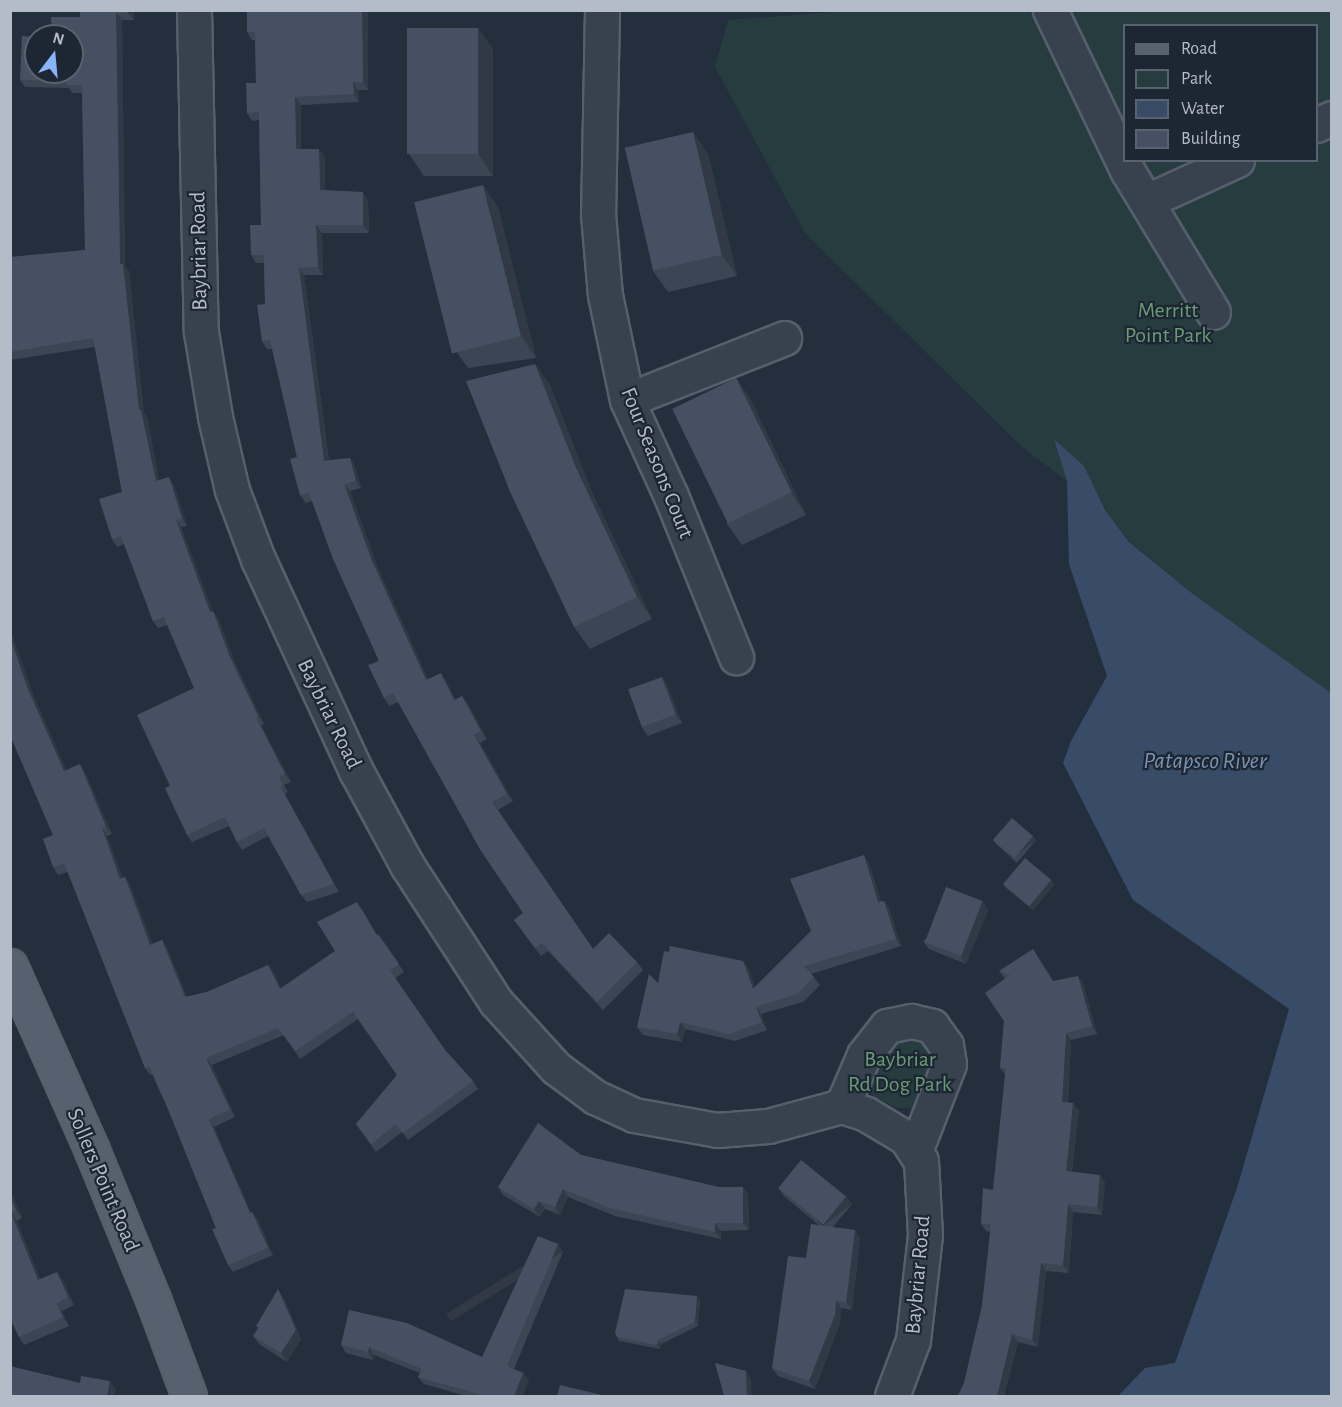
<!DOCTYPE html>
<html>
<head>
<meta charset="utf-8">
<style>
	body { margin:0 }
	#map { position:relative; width:1342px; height:1407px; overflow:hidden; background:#242f3e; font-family:"Alegreya Sans",sans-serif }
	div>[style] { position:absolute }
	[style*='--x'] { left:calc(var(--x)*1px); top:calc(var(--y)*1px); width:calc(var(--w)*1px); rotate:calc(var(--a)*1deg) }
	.green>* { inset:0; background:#263c3f }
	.water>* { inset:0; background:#394c67 }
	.roads { filter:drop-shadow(2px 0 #565f6c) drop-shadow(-2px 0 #565f6c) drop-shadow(0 2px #565f6c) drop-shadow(0 -2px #565f6c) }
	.minor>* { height:33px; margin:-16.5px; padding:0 16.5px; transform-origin:16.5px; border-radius:16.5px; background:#38414e }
	.major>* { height:33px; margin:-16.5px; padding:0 16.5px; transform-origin:16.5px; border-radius:16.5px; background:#56606e }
	.wall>* { inset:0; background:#3b4654 }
	.shaded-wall>* { inset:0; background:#303945; transform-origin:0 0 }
	.building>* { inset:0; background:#455162; transform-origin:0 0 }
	span { translate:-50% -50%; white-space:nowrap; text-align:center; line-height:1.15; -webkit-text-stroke:4.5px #1d2633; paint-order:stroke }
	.street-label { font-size:22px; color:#b4bcc9 }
	.park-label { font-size:22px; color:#6b9a76 }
	.water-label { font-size:24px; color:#7c92b1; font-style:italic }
	.frame { position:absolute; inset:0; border:12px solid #b4bcc9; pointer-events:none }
	.legend { position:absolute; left:1123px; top:24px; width:195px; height:138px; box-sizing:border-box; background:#1d2633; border:2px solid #59626f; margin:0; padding:8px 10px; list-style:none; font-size:18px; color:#b4bcc9 }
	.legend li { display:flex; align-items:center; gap:12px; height:30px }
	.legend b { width:30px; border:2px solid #59626f }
	.north { position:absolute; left:24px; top:24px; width:60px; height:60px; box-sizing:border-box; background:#1d2633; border:2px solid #59626f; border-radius:50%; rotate:16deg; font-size:16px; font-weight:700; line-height:24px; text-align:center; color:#b4bcc9 }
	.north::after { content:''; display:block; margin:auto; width:21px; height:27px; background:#8ab4f8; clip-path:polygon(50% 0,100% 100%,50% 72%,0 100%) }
</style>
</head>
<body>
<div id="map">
	<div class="green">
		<div style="clip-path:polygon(evenodd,859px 10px,1331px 11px,1331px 693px,1193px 594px,1129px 541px,1105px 510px,1084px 466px,1055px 440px,1067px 481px,1021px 446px,805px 233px,715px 67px,728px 20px,859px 10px,1124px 26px,1316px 26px,1316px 160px,1124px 160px,1124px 26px)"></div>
		<div style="clip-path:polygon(900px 1032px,923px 1039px,934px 1057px,922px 1096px,914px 1108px,897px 1108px,874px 1097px,867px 1086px,869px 1070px)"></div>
	</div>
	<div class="water">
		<div style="clip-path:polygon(1054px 439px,1084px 466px,1105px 510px,1129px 542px,1193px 594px,1331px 693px,1331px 1396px,1118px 1396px,1145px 1368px,1175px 1363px,1237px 1188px,1289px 1009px,1133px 900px,1063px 763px,1071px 741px,1107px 676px,1069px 564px,1067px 481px)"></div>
	</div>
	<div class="roads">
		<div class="minor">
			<div style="--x:194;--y:10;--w:322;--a:88.8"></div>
			<div style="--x:201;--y:332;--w:86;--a:80.6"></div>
			<div style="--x:215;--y:417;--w:75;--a:76.9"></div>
			<div style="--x:232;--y:490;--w:74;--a:69.4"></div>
			<div style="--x:258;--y:559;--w:234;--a:65.2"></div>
			<div style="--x:356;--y:771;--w:107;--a:61.5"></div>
			<div style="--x:407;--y:865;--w:163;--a:57"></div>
			<div style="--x:496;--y:1002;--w:89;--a:47.7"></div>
			<div style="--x:556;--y:1068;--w:49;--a:36.6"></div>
			<div style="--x:595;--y:1097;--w:43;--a:24.8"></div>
			<div style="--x:634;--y:1115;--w:84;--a:10.2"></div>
			<div style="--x:717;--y:1130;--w:51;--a:-4.5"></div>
			<div style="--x:768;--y:1126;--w:77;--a:-15.1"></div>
			<div style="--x:842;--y:1106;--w:25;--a:18"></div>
			<div style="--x:866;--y:1114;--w:47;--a:31"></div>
			<div style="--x:906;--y:1138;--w:27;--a:57"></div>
			<div style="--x:921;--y:1161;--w:74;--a:86.9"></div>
			<div style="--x:925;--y:1235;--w:106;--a:96.5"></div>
			<div style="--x:913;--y:1340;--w:60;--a:110.6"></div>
			<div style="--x:602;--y:10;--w:204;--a:91.1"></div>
			<div style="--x:598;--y:214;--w:81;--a:85.1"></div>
			<div style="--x:605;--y:295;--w:107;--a:78.2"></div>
			<div style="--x:627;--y:400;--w:106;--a:65.4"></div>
			<div style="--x:671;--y:496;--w:174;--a:68"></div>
			<div style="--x:1050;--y:10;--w:178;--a:64.3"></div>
			<div style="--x:1127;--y:170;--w:166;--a:58.8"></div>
			<div style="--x:1316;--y:125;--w:17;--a:-24"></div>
			<div style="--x:1147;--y:201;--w:99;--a:-24.5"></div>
			<div style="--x:627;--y:400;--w:169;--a:-21.5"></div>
			<div style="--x:842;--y:1106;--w:56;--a:-66.7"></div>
			<div style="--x:864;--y:1055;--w:37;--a:-52"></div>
			<div style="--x:887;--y:1026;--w:25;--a:-12"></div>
			<div style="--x:911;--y:1021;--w:22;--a:13"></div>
			<div style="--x:932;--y:1026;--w:24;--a:54"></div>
			<div style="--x:946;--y:1045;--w:19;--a:81"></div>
			<div style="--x:949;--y:1064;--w:93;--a:111.3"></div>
		</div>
		<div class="major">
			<div style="--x:10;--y:966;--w:199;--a:66"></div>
			<div style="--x:91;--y:1148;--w:163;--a:67.7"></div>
			<div style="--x:153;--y:1299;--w:103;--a:69.6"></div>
		</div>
	</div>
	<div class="wall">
		<div style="clip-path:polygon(133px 10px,134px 20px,122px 20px,125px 266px,129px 271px,144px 413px,147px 417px,159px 480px,174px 485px,187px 526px,181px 527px,212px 611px,218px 618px,235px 663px,264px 724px,261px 725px,291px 782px,284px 785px,288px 792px,285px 794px,339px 892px,307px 902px,301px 895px,268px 836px,242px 850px,237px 842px,229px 826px,192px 842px,187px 835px,170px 786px,194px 688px,167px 625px,158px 628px,153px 621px,124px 544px,117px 547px,112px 539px,122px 492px,95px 347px,10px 360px,11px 257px,85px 250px,82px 93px,72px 93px,69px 88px,25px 87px,20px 80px,36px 72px,80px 17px)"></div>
		<div style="clip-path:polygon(247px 10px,368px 10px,368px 90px,358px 90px,359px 102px,301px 105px,301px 149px,325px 156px,325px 190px,368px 200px,369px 233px,322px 233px,323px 275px,304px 275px,329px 460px,350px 458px,355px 466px,361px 488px,350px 491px,378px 568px,428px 679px,446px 681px,455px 700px,462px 696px,468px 704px,487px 739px,480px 743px,513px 801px,498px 810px,593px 949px,637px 962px,643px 970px,603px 1010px,548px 951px,541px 956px,514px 920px,523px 913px,398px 702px,389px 706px,384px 698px,379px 661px,312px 501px,306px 503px,300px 495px,297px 457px,272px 349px,267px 349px,262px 341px,265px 304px,264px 263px,256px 263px,251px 255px,261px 225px,259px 120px,252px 121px,247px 113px,256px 83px,255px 40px,252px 40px,247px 32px)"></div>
		<div style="clip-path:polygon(478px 28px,493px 50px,493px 176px,424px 176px,409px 154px)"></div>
		<div style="clip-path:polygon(693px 132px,708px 154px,737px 276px,668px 292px,653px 271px)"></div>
		<div style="clip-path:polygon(498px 207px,536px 358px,468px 368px,453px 347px)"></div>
		<div style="clip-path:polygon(535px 364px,550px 385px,591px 490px,652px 619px,590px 649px,574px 627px)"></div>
		<div style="clip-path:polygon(736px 378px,751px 400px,806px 515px,742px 545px,727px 524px)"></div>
		<div style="clip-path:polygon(10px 629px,33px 694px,66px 770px,85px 772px,112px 834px,107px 836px,123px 878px,125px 877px,130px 885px,152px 944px,162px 940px,167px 948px,187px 997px,207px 992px,268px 965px,274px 973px,281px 988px,335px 951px,362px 909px,377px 935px,378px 934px,404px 972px,395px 978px,445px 1050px,473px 1081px,478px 1089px,408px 1140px,402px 1132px,376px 1152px,356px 1124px,397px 1075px,358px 1019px,300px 1059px,284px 1035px,212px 1065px,235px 1117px,214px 1127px,251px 1213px,252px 1212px,258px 1220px,273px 1255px,233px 1272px,228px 1265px,216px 1228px,168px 1109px,152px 1074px,150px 1075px,145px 1068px,68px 872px,58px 875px,53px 867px,53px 835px,10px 735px)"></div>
		<div style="clip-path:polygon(667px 685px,682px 723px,648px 736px,642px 728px)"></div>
		<div style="clip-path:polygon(993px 840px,1036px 840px,1017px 863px,996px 844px)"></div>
		<div style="clip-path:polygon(869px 863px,881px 902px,884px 901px,889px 908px,901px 946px,811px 974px,820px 985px,803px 1002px,761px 1014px,767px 1030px,735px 1041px,685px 1029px,682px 1042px,643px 1035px,637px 1027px,658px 983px,743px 961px,748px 968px,755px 987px,811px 931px)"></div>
		<div style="clip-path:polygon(1051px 880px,1054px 885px,1033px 910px,1006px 888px,1003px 884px)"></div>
		<div style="clip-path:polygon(982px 901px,988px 910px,966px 964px,929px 949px,923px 941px)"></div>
		<div style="clip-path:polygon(999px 971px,1053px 981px,1083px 983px,1097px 1034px,1071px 1040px,1068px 1102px,1079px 1110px,1072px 1172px,1105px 1182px,1102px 1215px,1073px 1212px,1069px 1273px,1046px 1271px,1038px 1347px,1018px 1342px,1004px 1396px,958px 1396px,964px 1383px,982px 1306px,991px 1232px,986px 1231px,981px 1224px,993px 1190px,1005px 1074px,1000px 1068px,1004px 1021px,1005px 979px)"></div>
		<div style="clip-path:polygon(581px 1155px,748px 1194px,749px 1230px,721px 1231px,721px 1239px,615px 1216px,568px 1197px,560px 1215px,545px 1209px,540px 1217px,503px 1195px,498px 1187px)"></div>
		<div style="clip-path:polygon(778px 1188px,852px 1204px,833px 1227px,860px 1238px,852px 1310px,841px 1308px,840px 1323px,815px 1389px,778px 1376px,772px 1368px,806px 1258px,820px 1226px,784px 1196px)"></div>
		<div style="clip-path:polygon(10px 1189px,22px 1218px,17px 1221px,40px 1279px,63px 1280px,74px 1305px,62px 1311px,69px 1326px,24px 1345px,19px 1337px,10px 1318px)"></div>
		<div style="clip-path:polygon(558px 1244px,563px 1252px,514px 1369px,523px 1373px,529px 1381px,522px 1396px,466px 1396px,424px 1384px,418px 1377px,420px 1373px,374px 1355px,373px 1360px,346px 1353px,341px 1345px,482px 1357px)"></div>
		<div style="clip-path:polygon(283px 1297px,301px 1339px,287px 1362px,259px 1344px,253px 1336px,258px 1328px,256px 1326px)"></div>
		<div style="clip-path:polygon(700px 1300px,698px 1326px,661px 1344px,660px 1349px,619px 1341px,617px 1337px)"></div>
	</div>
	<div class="shaded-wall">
		<div style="clip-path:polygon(128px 10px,133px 10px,134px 20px,128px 13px)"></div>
		<div style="clip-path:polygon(362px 10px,368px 10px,368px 90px,363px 82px)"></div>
		<div style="clip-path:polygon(116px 13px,122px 20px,125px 266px,129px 271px,144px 413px,147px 417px,161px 489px,156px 481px,139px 410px,120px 264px)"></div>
		<div style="clip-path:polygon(478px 28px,493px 50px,493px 176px,478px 154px)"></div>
		<div style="clip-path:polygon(353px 82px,358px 90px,359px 102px,354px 94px)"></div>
		<div style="clip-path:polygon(295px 97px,301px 105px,301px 157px,296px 149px)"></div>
		<div style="clip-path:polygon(693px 132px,708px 154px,737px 276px,722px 255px)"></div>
		<div style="clip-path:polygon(319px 149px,325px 156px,325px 198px,320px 190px)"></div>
		<div style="clip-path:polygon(483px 185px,498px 207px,536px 358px,521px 336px)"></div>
		<div style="clip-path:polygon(363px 192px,368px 200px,369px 233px,363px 225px)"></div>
		<div style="clip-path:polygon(316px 225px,322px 233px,323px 275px,318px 267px)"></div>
		<div style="clip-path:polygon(299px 268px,304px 275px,330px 469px,324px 461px)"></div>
		<div style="clip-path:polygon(535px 364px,550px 385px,591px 490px,652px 619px,637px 597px,576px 468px)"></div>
		<div style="clip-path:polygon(736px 378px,751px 400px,806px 515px,791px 493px)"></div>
		<div style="clip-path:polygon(350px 458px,355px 466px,361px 488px,356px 481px)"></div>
		<div style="clip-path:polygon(169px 477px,174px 485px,187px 526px,182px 518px)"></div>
		<div style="clip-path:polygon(344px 484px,350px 491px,378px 568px,432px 688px,426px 680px,372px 561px)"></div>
		<div style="clip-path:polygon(176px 520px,181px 527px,216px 619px,210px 612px)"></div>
		<div style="clip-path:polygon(213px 611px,218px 618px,235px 663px,264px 724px,258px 716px,229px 655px)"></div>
		<div style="clip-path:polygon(10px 629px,33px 694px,70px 778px,64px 771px,27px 687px,10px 637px)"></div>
		<div style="clip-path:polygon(441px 673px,446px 681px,460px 708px,454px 700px)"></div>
		<div style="clip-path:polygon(662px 677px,667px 685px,682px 723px,676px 715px)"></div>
		<div style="clip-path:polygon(462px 696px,468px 704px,487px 739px,481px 731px)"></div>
		<div style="clip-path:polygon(256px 717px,261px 725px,291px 782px,285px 774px)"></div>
		<div style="clip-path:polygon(474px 735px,480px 743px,513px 801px,507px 794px)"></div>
		<div style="clip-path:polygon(80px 764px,85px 772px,112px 834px,106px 827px)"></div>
		<div style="clip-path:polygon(280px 786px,285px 794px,339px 892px,334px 884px)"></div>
		<div style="clip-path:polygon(102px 828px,107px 836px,126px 887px,120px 879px)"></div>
		<div style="left:1033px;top:836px;width:5px;height:30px;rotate:53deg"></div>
		<div style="clip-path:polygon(864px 855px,869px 863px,883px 910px,878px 902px)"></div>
		<div style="clip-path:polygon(125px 877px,130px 885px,156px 952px,150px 945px)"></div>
		<div style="clip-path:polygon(1051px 880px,1054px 885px,1033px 910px,1030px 906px)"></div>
		<div style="clip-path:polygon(884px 901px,889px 908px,901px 946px,896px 939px)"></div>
		<div style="clip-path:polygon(982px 901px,988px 910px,966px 964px,960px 956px)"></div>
		<div style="clip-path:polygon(162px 940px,167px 948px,190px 1005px,185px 997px)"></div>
		<div style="clip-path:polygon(743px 961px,748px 968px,758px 997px,753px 989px)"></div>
		<div style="clip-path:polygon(268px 965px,274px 973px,285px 997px,280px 989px)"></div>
		<div style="clip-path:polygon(1078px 976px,1083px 983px,1097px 1034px,1092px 1026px)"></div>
		<div style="clip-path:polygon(756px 1007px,761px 1014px,767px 1030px,762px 1022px)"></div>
		<div style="clip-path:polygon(680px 1022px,685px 1029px,682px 1042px,677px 1034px)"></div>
		<div style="clip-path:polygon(1066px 1033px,1071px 1040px,1067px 1109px,1062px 1102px)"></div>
		<div style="clip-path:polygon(206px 1058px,212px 1065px,235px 1117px,230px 1109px)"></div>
		<div style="clip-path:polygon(1073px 1103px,1079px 1110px,1071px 1179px,1066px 1171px)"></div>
		<div style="clip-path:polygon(209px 1119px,214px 1127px,255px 1221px,250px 1213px)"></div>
		<div style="clip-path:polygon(1100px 1175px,1105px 1182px,1102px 1215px,1097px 1207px)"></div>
		<div style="clip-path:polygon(743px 1187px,748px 1194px,749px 1230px,743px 1223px)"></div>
		<div style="clip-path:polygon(10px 1189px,22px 1218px,16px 1210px,10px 1196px)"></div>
		<div style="clip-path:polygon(563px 1189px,568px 1197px,560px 1215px,555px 1207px)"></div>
		<div style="left:846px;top:1196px;width:10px;height:37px;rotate:53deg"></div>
		<div style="clip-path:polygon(539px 1201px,545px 1209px,540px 1217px,534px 1209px)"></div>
		<div style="clip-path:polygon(1068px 1204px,1073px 1212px,1069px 1273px,1063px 1265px)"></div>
		<div style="clip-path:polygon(252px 1212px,258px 1220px,273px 1255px,268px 1248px)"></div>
		<div style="clip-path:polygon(11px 1213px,17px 1221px,44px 1288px,38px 1280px)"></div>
		<div style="clip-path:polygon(715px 1223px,721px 1231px,721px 1239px,715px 1232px)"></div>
		<div style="clip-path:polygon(855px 1230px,860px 1238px,852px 1310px,846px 1302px)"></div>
		<div style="left:558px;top:1244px;width:9px;height:132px;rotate:58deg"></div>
		<div style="clip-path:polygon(1041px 1263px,1046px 1271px,1038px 1347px,1032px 1340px)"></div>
		<div style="clip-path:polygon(57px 1272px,63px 1280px,74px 1305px,68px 1297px)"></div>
		<div style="clip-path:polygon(278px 1289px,283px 1297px,301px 1339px,287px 1362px,281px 1353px)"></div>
		<div style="clip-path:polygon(697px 1296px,700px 1300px,698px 1326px,695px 1322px)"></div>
		<div style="clip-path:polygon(836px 1300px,841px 1308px,840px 1323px,815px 1389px,809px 1381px)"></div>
		<div style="clip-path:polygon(57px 1303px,62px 1311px,69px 1326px,63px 1317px)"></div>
		<div style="clip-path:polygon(1012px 1334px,1018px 1342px,1004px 1396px,997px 1396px)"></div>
		<div style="clip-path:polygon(658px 1340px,661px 1344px,660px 1349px,657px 1345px)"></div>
		<div style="clip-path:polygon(369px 1347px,374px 1355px,373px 1360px,368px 1352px)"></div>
		<div style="clip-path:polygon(746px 1371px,751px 1379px,752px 1396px,747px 1396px)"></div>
		<div style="clip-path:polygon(523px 1373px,529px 1381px,522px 1396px,514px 1396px)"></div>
		<div style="clip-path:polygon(110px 1381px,116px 1389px,114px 1396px,107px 1396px)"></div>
	</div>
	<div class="building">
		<div style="clip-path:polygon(80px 10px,128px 10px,128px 13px,116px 13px,120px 264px,123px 264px,139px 410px,141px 410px,156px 481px,169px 477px,182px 518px,176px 520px,210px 612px,213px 611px,229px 655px,258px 716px,256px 717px,285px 774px,279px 777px,283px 785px,280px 786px,334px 884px,301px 895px,264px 828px,237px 842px,225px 817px,187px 835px,165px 788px,170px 786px,137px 715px,194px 688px,164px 617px,153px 621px,121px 536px,112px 539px,99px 499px,122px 492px,93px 338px,10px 352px,11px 257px,85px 250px,82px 85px,67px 85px,67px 80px,20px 80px,22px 36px,36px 37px,36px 72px,72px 72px,72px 36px,52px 36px,51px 17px,80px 17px)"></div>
		<div style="clip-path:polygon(247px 10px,362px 10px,363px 82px,353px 82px,354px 94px,295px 97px,296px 149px,319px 149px,320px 190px,363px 192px,363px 225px,316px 225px,318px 267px,299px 268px,324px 461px,350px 458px,356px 481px,344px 484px,372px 561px,426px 680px,441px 673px,454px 700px,462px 696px,481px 731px,474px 735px,507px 794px,492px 802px,593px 949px,609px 933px,637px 962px,597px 1002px,542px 943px,535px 948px,514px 920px,523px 913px,481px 851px,393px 693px,384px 698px,368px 665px,379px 661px,333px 559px,309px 493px,300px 495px,290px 459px,297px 457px,270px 340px,262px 341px,257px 305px,265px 304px,264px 255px,251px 255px,250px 225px,261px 225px,259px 112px,247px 113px,246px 83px,256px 83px,255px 32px,247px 32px)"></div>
		<div style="left:478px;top:28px;width:126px;height:71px;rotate:90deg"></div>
		<div style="left:693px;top:132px;width:126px;height:70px;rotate:77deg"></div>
		<div style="left:483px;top:185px;width:156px;height:71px;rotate:76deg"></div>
		<div style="clip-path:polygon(535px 364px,576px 468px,637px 597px,574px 627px,511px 494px,466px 381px)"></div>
		<div style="left:736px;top:378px;width:127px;height:71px;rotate:64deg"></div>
		<div style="clip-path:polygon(10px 637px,27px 687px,64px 771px,80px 764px,106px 827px,102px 828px,120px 879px,125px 877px,150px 945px,162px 940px,185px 997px,207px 992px,268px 965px,280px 989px,335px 951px,317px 922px,357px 902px,377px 936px,378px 934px,399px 964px,390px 970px,391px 972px,445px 1050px,473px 1081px,403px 1133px,396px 1124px,371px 1144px,356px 1124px,397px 1075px,353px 1012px,295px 1051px,278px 1028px,206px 1058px,230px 1109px,209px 1119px,250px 1213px,252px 1212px,268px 1248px,228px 1265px,212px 1229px,216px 1228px,168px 1109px,149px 1066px,145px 1068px,64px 863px,53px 867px,43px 839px,53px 835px,10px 735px)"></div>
		<div style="left:662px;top:677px;width:40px;height:36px;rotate:70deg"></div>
		<div style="left:1012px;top:818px;width:28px;height:29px;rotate:41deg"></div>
		<div style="clip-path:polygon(864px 855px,878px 902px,884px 901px,896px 939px,804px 966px,814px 977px,797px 994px,756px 1007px,762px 1022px,729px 1034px,680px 1022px,677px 1034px,637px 1027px,649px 974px,658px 983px,664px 951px,669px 952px,670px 946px,743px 961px,753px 989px,811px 931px,790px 879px)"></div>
		<div style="left:1025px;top:858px;width:34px;height:34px;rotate:40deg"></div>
		<div style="left:946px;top:887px;width:39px;height:59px;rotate:21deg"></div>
		<div style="clip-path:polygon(1033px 949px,1053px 981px,1078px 976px,1092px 1026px,1066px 1033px,1062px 1102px,1073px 1103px,1066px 1171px,1100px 1175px,1097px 1207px,1068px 1204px,1063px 1265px,1041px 1263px,1032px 1340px,1012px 1334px,997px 1396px,958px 1396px,964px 1383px,982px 1306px,991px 1224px,981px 1224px,983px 1188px,993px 1190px,1006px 1068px,1000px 1068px,1004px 1021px,985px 993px,1010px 975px,999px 971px)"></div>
		<div style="clip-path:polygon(538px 1123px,581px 1155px,719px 1187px,743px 1187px,743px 1223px,715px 1223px,715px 1232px,610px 1208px,563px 1189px,555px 1207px,539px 1201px,534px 1209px,498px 1187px)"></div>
		<div style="left:801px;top:1160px;width:58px;height:36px;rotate:39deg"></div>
		<div style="clip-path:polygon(10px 1196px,16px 1210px,11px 1213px,38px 1280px,57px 1272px,68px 1297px,57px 1303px,63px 1317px,19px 1337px,10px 1318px)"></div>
		<div style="clip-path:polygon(811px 1224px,855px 1230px,846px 1302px,836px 1300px,835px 1315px,809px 1381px,772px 1368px,788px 1256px,806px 1258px)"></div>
		<div style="clip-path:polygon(538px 1236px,558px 1244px,507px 1366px,523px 1373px,514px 1396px,482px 1396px,482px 1395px,418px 1377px,422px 1369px,369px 1347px,368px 1352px,341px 1345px,349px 1310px,407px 1323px,482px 1357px)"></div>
		<div style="clip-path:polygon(278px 1289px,296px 1330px,281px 1353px,253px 1336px,259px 1327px,256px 1326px)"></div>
		<div style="clip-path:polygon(625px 1289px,697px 1296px,695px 1322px,658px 1340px,657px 1345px,617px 1337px,615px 1333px)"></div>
		<div style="clip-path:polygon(715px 1363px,746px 1371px,747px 1396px,724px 1396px)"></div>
		<div style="clip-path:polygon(10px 1366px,80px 1383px,81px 1376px,110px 1381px,107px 1396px,10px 1396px)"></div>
		<div style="clip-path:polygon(560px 1385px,606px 1396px,557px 1396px)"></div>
	</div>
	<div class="street-label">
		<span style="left:199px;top:251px;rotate:-91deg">Baybriar Road</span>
		<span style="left:657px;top:463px;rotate:68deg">Four Seasons Court</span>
		<span style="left:329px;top:714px;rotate:64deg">Baybriar Road</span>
		<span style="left:103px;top:1180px;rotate:67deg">Sollers Point Road</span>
		<span style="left:918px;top:1275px;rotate:-85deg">Baybriar Road</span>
	</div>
	<div class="park-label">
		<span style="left:1168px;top:323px">Merritt<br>Point Park</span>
		<span style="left:900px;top:1072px">Baybriar<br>Rd Dog Park</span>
	</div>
	<div class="water-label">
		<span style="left:1205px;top:762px">Patapsco River</span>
	</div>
	<div class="frame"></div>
	<ul class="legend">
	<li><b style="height:8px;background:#56606e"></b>Road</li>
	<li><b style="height:16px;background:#263c3f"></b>Park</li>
	<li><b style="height:16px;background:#394c67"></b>Water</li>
	<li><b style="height:16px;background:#455162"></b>Building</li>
	</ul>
	<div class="north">N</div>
</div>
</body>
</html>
